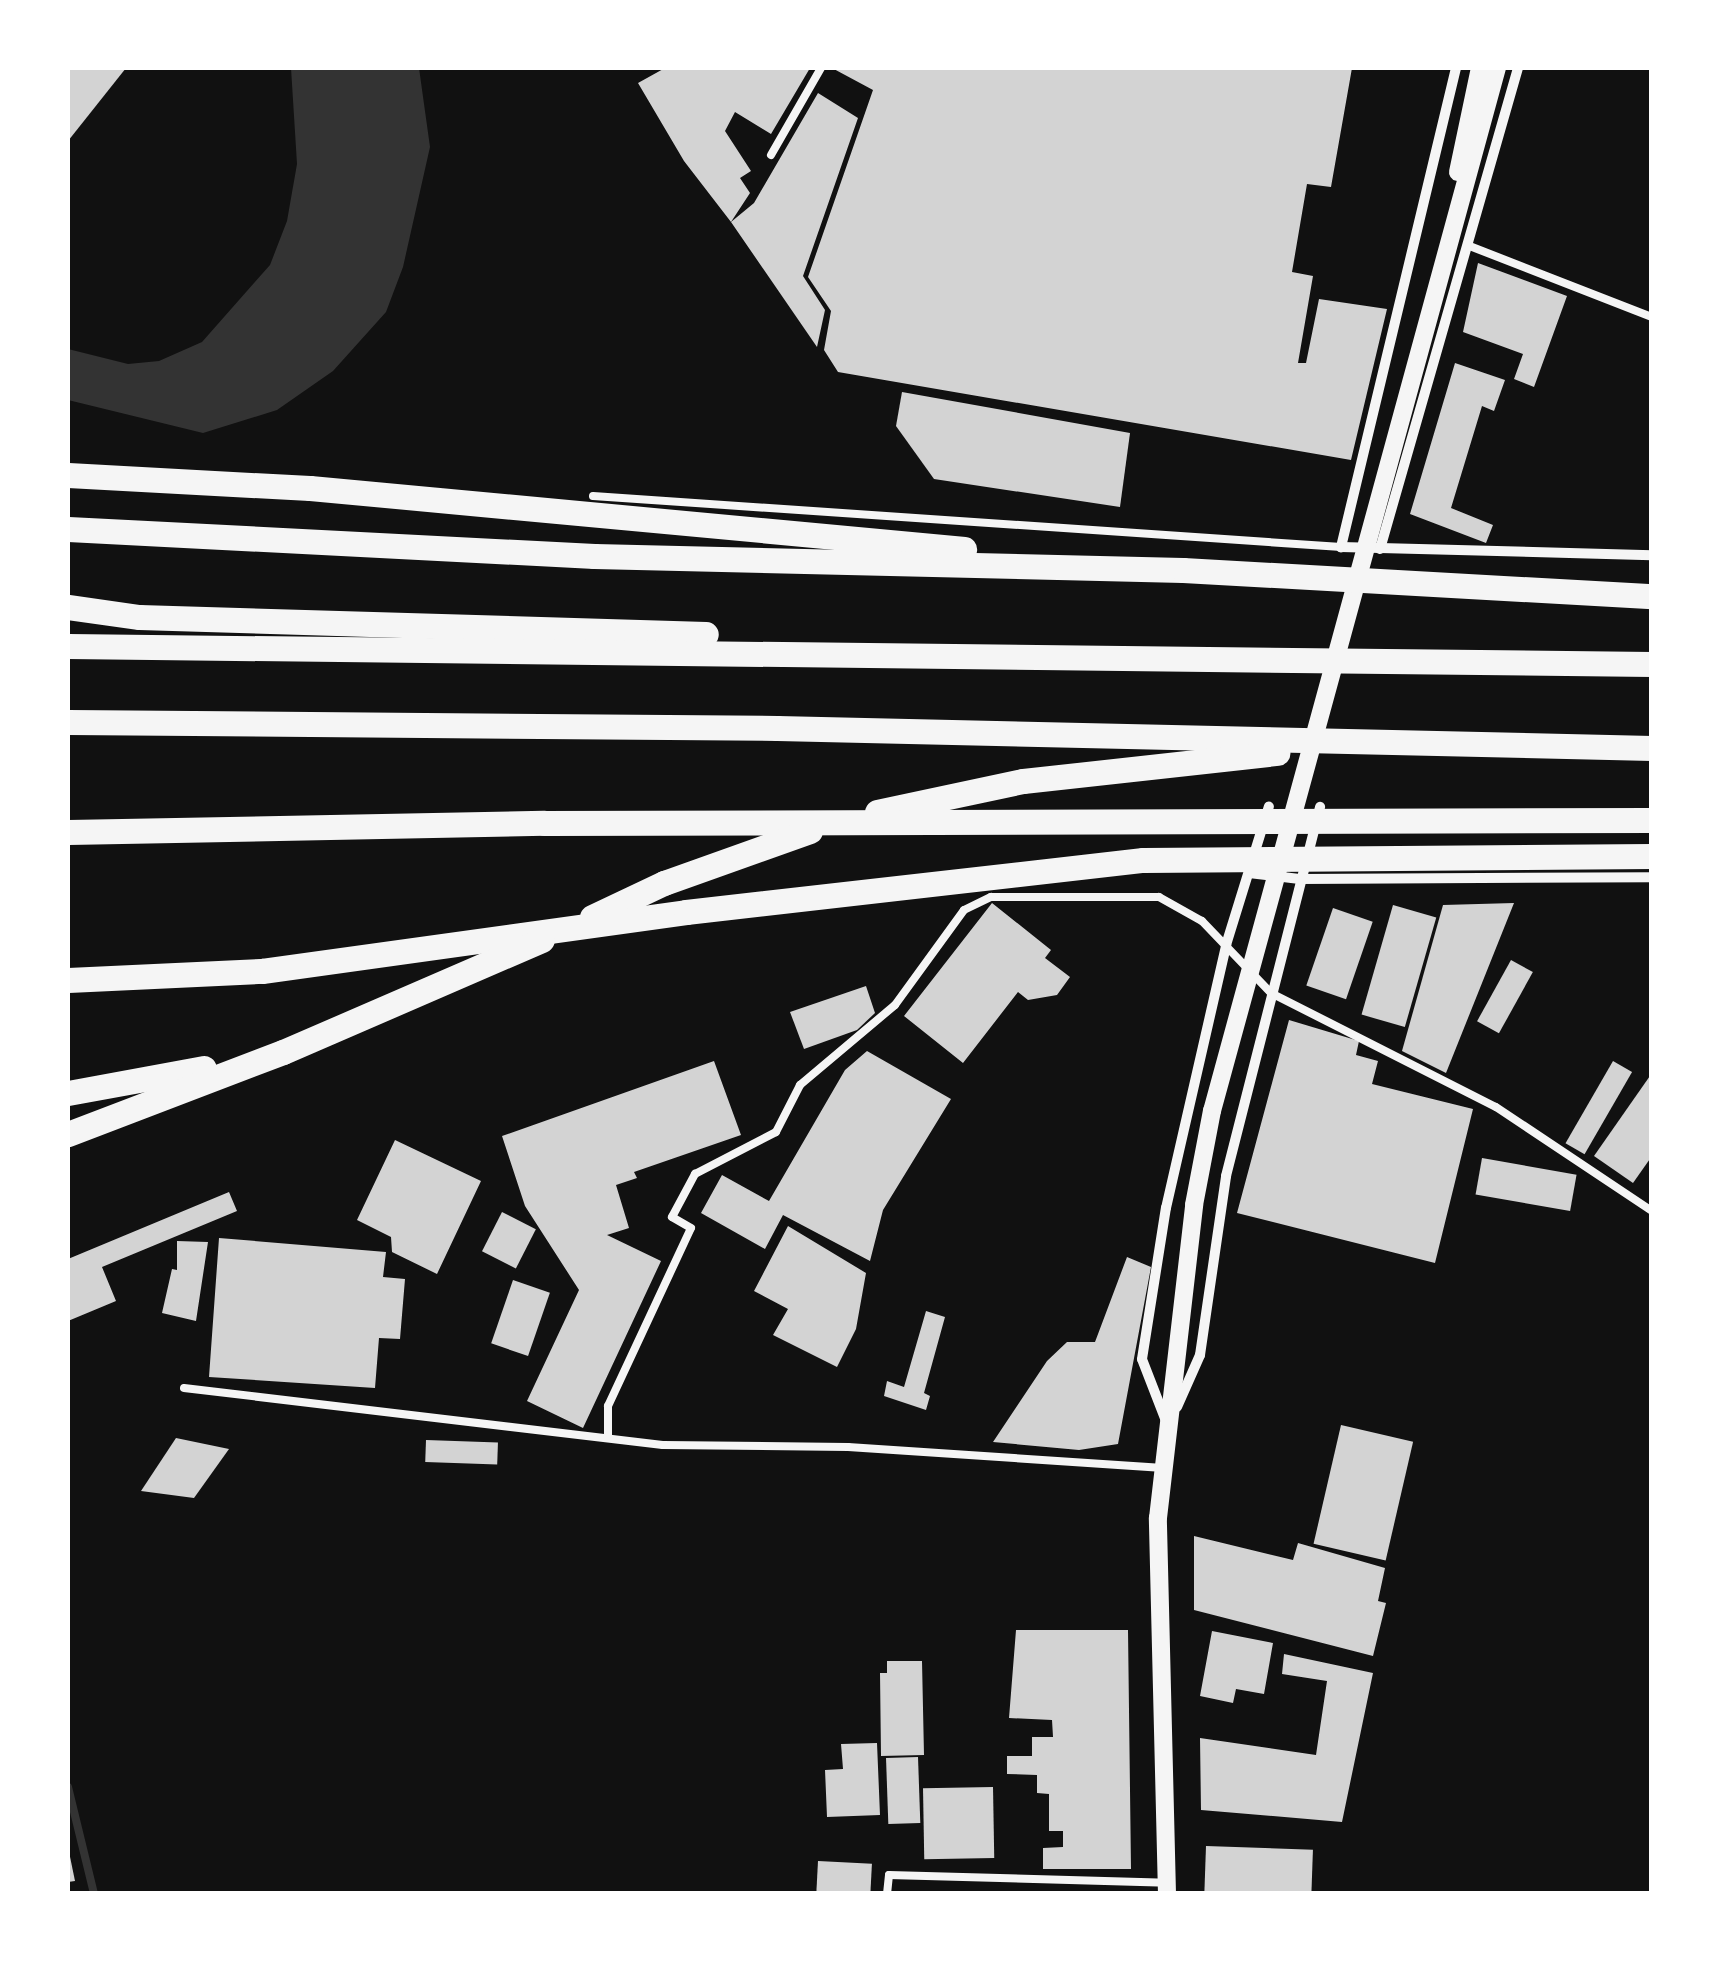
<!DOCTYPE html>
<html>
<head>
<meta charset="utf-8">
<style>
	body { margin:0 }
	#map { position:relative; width:1719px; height:1961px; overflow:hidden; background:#111; font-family:Quicksand,sans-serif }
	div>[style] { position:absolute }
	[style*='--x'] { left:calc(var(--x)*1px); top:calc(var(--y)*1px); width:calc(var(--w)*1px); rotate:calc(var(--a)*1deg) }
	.water>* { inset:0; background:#333 }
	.stream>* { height:8px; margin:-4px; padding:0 4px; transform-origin:4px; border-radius:4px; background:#333 }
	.building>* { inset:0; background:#d3d3d3; transform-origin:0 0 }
	.service>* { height:8px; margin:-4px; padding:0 4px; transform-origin:4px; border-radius:4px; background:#f5f5f5 }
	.minor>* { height:10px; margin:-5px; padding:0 5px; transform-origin:5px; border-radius:5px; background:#f5f5f5 }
	.tertiary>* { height:18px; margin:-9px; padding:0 9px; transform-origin:9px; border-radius:9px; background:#f5f5f5 }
	.motorway>* { height:25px; margin:-12.5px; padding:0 12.5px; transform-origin:12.5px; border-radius:12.5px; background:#f5f5f5 }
	span { translate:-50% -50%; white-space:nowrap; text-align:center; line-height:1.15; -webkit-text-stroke:8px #fff; paint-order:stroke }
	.frame { position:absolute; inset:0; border:70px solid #fff; pointer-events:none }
</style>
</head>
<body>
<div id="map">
	<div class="water">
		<div style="clip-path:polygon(291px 68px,419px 68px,430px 147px,403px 267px,386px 312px,333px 371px,277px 410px,203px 433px,68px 400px,68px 349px,128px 364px,159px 361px,202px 342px,270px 265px,287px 221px,297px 164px)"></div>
	</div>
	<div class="stream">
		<div style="--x:68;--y:1787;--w:110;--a:76.3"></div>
	</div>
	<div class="building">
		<div style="clip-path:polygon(68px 68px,126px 68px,68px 141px)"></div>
		<div style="clip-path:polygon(665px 68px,810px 68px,771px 134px,735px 112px,725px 131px,751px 171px,740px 178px,750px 193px,731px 222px,684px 161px,638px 83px)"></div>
		<div style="clip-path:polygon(832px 68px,1352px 68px,1331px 187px,1307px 184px,1292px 272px,1313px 276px,1298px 363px,1306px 363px,1319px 299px,1387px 309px,1351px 460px,838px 372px,824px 350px,831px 311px,808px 277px,873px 90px)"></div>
		<div style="clip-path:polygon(818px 93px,858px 118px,803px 276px,825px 310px,817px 347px,731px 222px,754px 203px)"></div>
		<div style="clip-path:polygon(1478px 263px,1567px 296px,1534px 387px,1514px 379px,1523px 354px,1463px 332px)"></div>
		<div style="clip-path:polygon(1455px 363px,1505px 380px,1494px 411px,1482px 406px,1451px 508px,1493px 525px,1486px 543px,1410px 514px)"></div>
		<div style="clip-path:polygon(902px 392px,1130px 433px,1120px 507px,934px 479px,896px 426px)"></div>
		<div style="clip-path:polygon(992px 903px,1051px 950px,1045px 958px,1070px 977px,1057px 995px,1028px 1000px,1018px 992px,963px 1063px,904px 1016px)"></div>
		<div style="clip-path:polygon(1514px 903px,1446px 1073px,1402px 1051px,1443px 905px)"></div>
		<div style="left:1393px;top:905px;width:45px;height:114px;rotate:16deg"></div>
		<div style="left:1333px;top:908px;width:42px;height:82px;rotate:19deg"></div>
		<div style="left:1511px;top:960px;width:25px;height:70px;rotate:29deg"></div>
		<div style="clip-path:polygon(866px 986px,875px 1013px,857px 1030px,804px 1049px,790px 1012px)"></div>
		<div style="clip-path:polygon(1289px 1020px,1359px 1041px,1356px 1055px,1378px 1061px,1372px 1084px,1473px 1109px,1435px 1263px,1237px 1213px)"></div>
		<div style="clip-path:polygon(867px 1051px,951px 1099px,883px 1210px,870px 1261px,783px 1215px,765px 1249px,701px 1213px,722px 1175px,769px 1201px,845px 1070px)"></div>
		<div style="clip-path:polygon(714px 1061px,741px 1135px,634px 1172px,637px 1178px,616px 1185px,629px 1228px,607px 1235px,661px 1261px,583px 1428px,527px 1401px,579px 1290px,525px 1206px,502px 1136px)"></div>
		<div style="left:1613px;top:1061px;width:22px;height:95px;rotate:30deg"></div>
		<div style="clip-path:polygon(1652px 1073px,1652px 1156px,1633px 1183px,1594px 1156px)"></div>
		<div style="clip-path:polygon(395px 1140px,481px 1181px,437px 1274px,392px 1252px,391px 1237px,357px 1220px)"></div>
		<div style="left:1482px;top:1158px;width:96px;height:37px;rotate:10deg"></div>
		<div style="clip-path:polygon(229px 1192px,237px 1211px,102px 1267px,116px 1301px,68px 1321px,68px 1259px)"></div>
		<div style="left:502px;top:1212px;width:38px;height:44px;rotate:27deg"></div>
		<div style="clip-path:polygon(788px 1226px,866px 1273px,856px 1329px,837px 1367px,773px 1335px,788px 1309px,754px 1291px)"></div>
		<div style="clip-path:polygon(219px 1238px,386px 1252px,383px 1277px,405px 1279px,400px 1339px,379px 1338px,375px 1388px,209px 1377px)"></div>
		<div style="clip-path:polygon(177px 1241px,208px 1242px,196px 1321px,162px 1313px,172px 1269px,177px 1270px)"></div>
		<div style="clip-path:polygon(1127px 1257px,1151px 1267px,1118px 1444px,1079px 1450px,993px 1442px,1047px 1361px,1067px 1342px,1095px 1342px)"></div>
		<div style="left:513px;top:1280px;width:39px;height:67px;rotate:19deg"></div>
		<div style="clip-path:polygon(926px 1311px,945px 1317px,924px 1393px,930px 1396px,926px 1410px,884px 1396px,887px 1381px,904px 1387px)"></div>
		<div style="left:1341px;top:1425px;width:74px;height:122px;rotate:13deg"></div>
		<div style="clip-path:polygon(176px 1438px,229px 1449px,194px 1498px,141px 1491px)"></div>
		<div style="left:426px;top:1440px;width:72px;height:22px;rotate:2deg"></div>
		<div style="clip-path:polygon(1194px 1536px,1293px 1560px,1298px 1543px,1385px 1568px,1378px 1601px,1386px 1603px,1373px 1656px,1194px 1610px)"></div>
		<div style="clip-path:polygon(1016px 1630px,1128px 1630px,1131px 1869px,1043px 1869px,1043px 1848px,1063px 1847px,1063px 1831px,1049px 1831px,1049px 1794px,1037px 1793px,1037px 1775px,1007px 1774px,1007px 1756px,1032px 1756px,1032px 1737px,1053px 1737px,1052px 1720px,1009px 1718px)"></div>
		<div style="clip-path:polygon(1212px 1631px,1273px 1643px,1264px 1694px,1236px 1689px,1233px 1703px,1200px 1696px)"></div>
		<div style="clip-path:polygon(1284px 1654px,1373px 1673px,1342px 1822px,1201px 1810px,1200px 1738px,1316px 1755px,1327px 1681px,1282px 1674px)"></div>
		<div style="clip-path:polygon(887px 1661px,922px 1661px,924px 1755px,881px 1756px,880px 1673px,887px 1673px)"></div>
		<div style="clip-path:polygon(877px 1743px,880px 1815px,827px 1817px,825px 1770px,843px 1769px,841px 1744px)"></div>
		<div style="left:918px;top:1757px;width:66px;height:32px;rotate:88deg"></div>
		<div style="left:993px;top:1787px;width:71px;height:70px;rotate:89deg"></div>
		<div style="left:1206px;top:1846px;width:107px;height:48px;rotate:2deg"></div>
		<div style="clip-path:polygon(68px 1847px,75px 1881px,68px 1882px)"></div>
		<div style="left:818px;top:1861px;width:54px;height:33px;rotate:3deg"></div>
	</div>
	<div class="service">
		<div style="--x:771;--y:155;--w:100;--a:-60.1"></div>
		<div style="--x:1467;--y:245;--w:199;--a:21.3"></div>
		<div style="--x:593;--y:496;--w:750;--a:3.9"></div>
		<div style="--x:184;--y:1388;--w:482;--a:6.8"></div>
		<div style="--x:663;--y:1445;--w:185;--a:0.6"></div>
		<div style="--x:848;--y:1447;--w:316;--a:3.8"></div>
		<div style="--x:608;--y:1437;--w:31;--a:-90"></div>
		<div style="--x:608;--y:1406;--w:196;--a:-65"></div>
		<div style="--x:691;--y:1228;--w:22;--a:-150"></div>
		<div style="--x:672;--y:1217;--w:49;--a:-61.9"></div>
		<div style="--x:695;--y:1174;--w:91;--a:-27.4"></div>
		<div style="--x:776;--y:1132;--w:53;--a:-62.9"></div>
		<div style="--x:800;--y:1085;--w:124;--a:-40.1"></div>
		<div style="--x:895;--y:1005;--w:117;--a:-54"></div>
		<div style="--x:964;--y:910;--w:30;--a:-26"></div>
		<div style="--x:991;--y:897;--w:168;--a:0"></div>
		<div style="--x:1159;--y:897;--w:49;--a:29.2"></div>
		<div style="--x:1202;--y:921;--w:100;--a:46.2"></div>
		<div style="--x:1271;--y:993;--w:252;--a:26.9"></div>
		<div style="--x:1496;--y:1107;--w:187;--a:33.7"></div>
		<div style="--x:887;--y:1894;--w:19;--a:-84"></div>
		<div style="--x:889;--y:1875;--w:278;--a:1.6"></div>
	</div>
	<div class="minor">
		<div style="--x:1456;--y:68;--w:493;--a:103.5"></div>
		<div style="--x:1341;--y:547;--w:311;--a:1.5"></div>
		<div style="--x:1380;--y:549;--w:500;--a:-73.99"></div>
		<div style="--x:1249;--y:873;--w:51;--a:6.7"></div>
		<div style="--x:1300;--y:879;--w:352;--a:-0.3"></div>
		<div style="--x:1177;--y:1407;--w:57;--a:-66.1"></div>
		<div style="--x:1200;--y:1355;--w:181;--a:-81.7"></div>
		<div style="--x:1226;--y:1176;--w:381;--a:-75.7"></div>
		<div style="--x:1166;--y:1421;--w:66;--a:-111.2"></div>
		<div style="--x:1142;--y:1359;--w:153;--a:-81"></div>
		<div style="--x:1166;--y:1208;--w:270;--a:-77.1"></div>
		<div style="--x:1226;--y:945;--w:145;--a:-72.8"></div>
	</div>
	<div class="tertiary">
		<div style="--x:1458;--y:172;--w:106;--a:-78.1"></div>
		<div style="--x:1167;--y:1894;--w:376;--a:-91.4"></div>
		<div style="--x:1158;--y:1518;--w:315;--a:-83.4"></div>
		<div style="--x:1194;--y:1205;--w:96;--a:-79.2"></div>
		<div style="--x:1212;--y:1111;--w:1081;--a:-74.72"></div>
	</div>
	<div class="motorway">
		<div style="--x:68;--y:475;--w:242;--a:3.1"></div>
		<div style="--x:310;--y:488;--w:657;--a:5.33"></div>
		<div style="--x:68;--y:529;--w:527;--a:2.94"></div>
		<div style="--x:594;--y:556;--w:589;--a:1.36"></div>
		<div style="--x:1183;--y:570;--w:470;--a:3.2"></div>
		<div style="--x:68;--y:607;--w:72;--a:8"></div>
		<div style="--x:139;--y:617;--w:567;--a:1.72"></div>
		<div style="--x:68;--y:646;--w:1584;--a:0.65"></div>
		<div style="--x:68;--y:722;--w:709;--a:0.48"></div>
		<div style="--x:777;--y:728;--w:875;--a:1.31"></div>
		<div style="--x:877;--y:812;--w:149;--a:-12"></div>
		<div style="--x:1023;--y:781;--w:256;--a:-6.3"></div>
		<div style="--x:68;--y:832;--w:476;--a:-1.1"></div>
		<div style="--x:544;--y:823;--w:1108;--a:-0.16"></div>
		<div style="--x:592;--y:917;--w:80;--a:-25.3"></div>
		<div style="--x:664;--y:883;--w:155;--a:-19.6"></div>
		<div style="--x:68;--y:980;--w:194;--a:-2.7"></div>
		<div style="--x:262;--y:971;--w:428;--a:-7.9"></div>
		<div style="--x:686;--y:912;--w:460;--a:-6.5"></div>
		<div style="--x:1143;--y:860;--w:509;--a:-0.45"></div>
		<div style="--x:68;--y:1093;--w:138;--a:-10.4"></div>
		<div style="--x:68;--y:1134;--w:230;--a:-20.9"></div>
		<div style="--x:283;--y:1052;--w:282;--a:-23.4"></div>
	</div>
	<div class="frame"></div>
</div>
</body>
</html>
